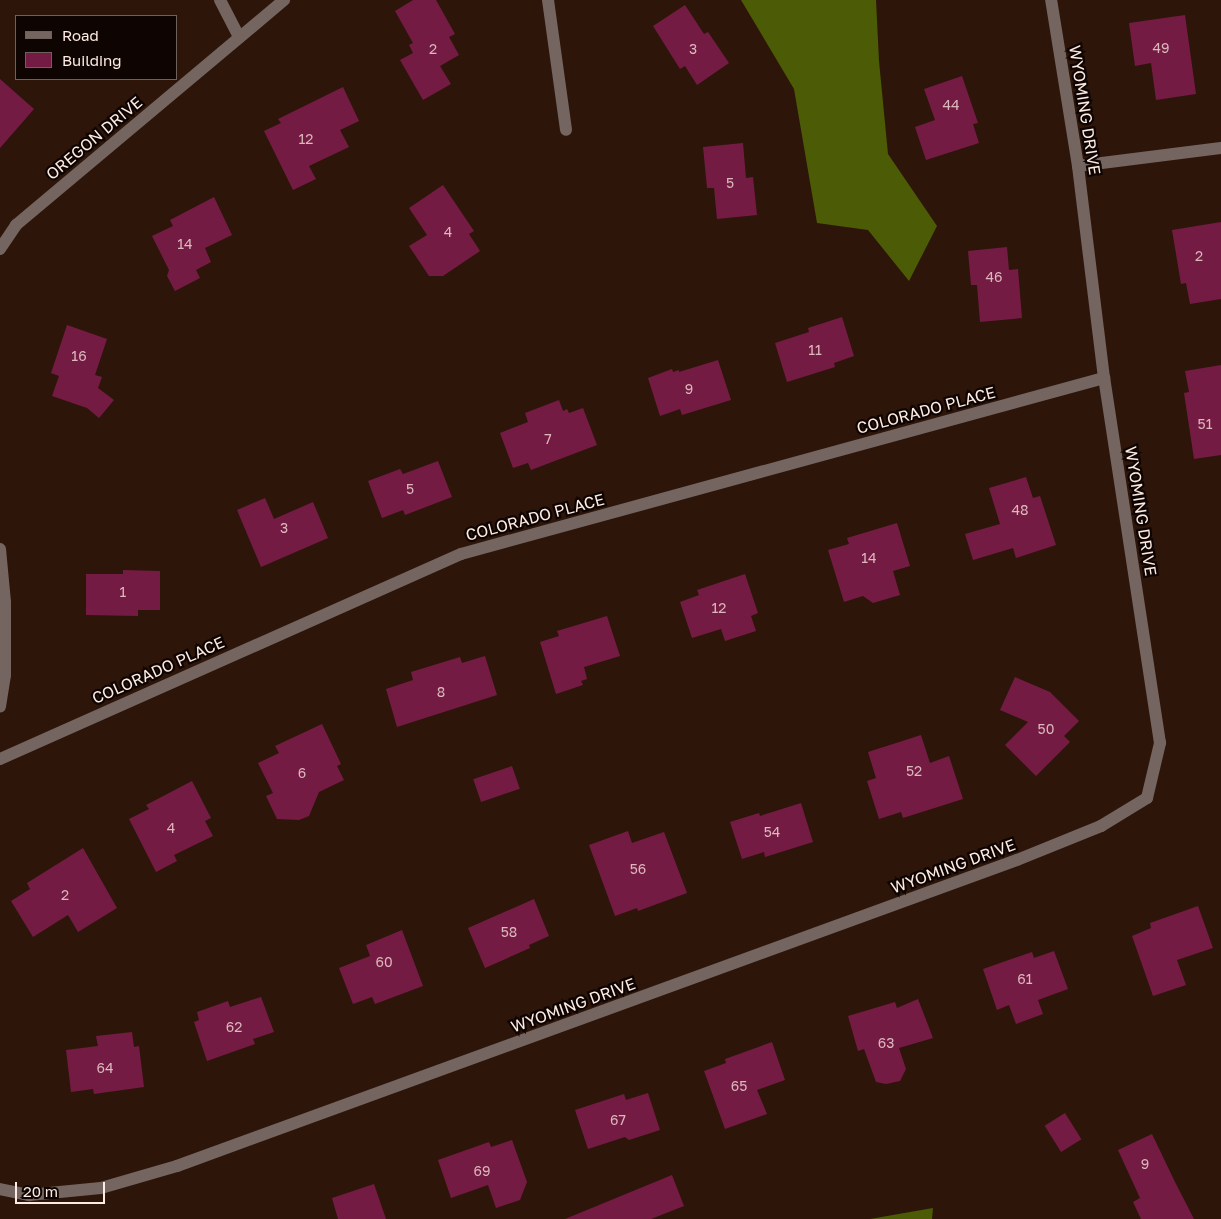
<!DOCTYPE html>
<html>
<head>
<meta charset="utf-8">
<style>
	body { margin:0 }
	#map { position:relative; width:1221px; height:1219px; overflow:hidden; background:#2e150a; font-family:"Golos Text",sans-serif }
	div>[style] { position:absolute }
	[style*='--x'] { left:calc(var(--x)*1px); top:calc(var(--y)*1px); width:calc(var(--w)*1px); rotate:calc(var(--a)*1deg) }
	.forest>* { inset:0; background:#4c5b06 }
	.building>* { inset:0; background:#741b44; transform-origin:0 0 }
	.minor>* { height:12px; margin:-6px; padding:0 6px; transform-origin:6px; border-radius:6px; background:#746560 }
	span { translate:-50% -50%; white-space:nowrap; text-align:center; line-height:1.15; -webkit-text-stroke:4.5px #0e0502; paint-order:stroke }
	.number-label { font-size:14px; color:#dcb7bc }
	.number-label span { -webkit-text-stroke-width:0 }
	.street-label { font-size:16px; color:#feebe4 }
	.legend { position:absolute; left:15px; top:15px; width:162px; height:65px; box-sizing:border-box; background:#0e0502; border:1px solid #6e615c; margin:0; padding:6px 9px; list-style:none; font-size:15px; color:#feebe4 }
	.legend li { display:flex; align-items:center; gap:10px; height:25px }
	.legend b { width:25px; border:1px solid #6e615c }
	.scale { position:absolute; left:15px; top:1182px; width:90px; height:22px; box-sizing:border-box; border:2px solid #feebe4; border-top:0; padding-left:6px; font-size:15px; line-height:18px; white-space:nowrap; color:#feebe4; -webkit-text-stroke:4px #0e0502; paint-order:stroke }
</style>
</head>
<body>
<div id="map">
	<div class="forest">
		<div style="clip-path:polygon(741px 0,876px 0,879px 61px,888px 154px,937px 226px,909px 281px,868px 230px,817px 223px,794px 89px)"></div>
		<div style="clip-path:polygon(933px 1208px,932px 1219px,870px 1219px)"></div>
	</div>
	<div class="building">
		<div style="clip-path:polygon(413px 0,436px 0,455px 34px,449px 37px,459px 55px,440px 66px,451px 84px,423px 100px,400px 60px,413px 53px,409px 45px,413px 43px,395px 11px)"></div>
		<div style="clip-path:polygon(685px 5px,704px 34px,708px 32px,729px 63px,697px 85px,685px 66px,680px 69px,653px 26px)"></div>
		<div style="clip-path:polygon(1185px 15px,1196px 94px,1156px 100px,1151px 63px,1135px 66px,1129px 23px)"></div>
		<div style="clip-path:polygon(962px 76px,978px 123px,973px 124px,979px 143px,926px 160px,915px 127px,935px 120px,924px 89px)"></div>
		<div style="clip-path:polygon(0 79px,34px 109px,0 148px)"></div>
		<div style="clip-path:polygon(343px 87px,359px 121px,340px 130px,349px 147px,309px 166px,316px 179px,293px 190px,264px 131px,281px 123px,278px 119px)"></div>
		<div style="clip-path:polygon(743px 143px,746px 178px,753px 177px,757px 215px,717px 219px,714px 188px,707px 188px,703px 147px)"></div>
		<div style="clip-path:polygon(443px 185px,474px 231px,469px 234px,480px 251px,443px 276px,429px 276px,409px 246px,427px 235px,409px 208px)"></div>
		<div style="clip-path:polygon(214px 197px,232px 235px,205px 248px,211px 262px,196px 270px,200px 278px,175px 291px,167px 276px,169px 270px,152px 236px,173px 226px,170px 220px)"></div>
		<div style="clip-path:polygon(1221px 222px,1221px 299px,1190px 304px,1186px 283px,1181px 284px,1172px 230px)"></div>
		<div style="clip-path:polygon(1007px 247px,1009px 270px,1018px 269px,1022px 318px,980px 322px,977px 285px,971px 285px,968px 251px)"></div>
		<div style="clip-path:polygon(842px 317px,854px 356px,834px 363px,835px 367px,787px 382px,775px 343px,809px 332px,808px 328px)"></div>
		<div style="clip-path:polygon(67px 325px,107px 339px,95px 375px,102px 377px,98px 388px,114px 400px,99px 418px,87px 408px,52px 396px,59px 376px,51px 373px)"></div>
		<div style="clip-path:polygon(718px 360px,731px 400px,682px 415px,680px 409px,660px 416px,648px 378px,672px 369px,673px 372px,679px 370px,679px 372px)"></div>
		<div style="clip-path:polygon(1221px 365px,1221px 455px,1194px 459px,1184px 393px,1189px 392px,1185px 371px)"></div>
		<div style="clip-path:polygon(559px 400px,563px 411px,567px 409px,569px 413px,583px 408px,597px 445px,531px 470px,528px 463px,513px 468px,500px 433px,528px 422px,525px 413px)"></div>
		<div style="clip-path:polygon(438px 461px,452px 497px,405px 515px,403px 510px,382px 518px,368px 481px,400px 469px,403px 474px)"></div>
		<div style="clip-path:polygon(1026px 477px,1033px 498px,1040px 496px,1056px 545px,1016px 558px,1013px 548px,973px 560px,965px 534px,1000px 524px,989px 488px)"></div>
		<div style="clip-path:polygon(265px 498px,274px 519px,313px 502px,328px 538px,261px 567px,237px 510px)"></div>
		<div style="clip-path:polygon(897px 523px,910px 566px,893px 571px,900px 595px,873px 603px,863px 596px,844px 602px,828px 550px,849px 544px,847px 538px)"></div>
		<div style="clip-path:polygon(123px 570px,160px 571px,160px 610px,138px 610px,138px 616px,86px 615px,86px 574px,123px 574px)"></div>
		<div style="clip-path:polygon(745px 574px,758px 613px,751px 616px,756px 631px,725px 641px,721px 629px,692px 638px,680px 602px,699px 595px,697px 590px)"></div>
		<div style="clip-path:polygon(607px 616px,620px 656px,584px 667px,587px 679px,581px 681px,583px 685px,556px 694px,540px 642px,559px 636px,557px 631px)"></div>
		<div style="clip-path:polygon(485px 656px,497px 695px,397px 727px,386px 689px,413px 680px,411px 672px,460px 657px,462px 663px)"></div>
		<div style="clip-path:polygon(1015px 677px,1050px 692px,1079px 721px,1064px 736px,1070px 742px,1036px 776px,1005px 745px,1028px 722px,1000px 710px)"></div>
		<div style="clip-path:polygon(322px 724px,341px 764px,337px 766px,344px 780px,319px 792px,309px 816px,299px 820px,277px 819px,266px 796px,273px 793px,258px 763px,279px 753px,275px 746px)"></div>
		<div style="clip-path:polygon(921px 735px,930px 763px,949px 756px,963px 799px,903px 818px,901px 812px,879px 819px,867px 781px,876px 778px,868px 752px)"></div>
		<div style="left:512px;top:766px;width:24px;height:41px;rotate:71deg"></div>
		<div style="clip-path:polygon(192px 781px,211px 818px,205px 821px,213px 836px,174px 855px,177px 861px,156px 872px,129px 819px,149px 809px,146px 805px)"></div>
		<div style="clip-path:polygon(801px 803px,813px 842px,765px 857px,764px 852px,742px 859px,730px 822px,759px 813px,760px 816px)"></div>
		<div style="clip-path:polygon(628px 831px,632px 843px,664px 832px,687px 893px,638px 911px,637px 908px,615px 916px,589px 845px)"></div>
		<div style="clip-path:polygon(83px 848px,117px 908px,78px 932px,68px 915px,33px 937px,11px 901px,30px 889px,27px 883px)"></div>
		<div style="clip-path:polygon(534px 899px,549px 936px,529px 945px,530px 948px,485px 968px,468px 928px)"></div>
		<div style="clip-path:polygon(1198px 906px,1213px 948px,1177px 960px,1186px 985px,1153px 996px,1132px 936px,1151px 928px,1150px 923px)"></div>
		<div style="clip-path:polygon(402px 930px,423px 986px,375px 1004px,372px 997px,353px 1004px,339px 968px,370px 956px,366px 945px)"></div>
		<div style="clip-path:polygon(1054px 951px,1068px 989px,1038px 1000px,1043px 1014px,1016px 1024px,1009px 1005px,997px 1010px,983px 969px,1032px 952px,1034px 958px)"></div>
		<div style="clip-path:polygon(261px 997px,274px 1032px,253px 1039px,255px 1044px,207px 1061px,194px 1022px,199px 1020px,197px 1012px,228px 1001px,230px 1007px)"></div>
		<div style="clip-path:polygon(918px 999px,933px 1038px,899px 1048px,906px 1069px,900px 1081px,886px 1084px,876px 1082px,864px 1049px,858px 1051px,848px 1016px,895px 1002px,897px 1008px)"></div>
		<div style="clip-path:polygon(132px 1032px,134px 1047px,139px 1046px,144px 1087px,94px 1094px,93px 1089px,71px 1092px,66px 1050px,98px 1046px,96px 1036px)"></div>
		<div style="clip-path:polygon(772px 1042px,785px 1080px,757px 1090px,767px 1114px,725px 1129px,704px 1071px,726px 1063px,725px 1059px)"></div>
		<div style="clip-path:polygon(648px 1093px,660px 1130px,629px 1140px,625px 1137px,588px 1149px,575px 1110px,624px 1094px,626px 1100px)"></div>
		<div style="left:1065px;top:1113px;width:31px;height:24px;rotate:58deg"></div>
		<div style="clip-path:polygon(1152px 1134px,1175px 1182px,1194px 1219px,1141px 1219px,1133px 1202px,1140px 1198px,1118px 1150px)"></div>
		<div style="clip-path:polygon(512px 1140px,527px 1182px,520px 1200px,496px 1208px,488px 1185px,451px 1198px,438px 1160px,489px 1142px,491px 1147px)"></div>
		<div style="clip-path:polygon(672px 1175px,684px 1206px,651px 1219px,565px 1219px)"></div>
		<div style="clip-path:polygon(374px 1184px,386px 1219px,338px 1219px,332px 1198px)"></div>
	</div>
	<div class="minor">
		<div style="--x:220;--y:0;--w:42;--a:62.8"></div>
		<div style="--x:548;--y:0;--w:131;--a:82.1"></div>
		<div style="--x:1078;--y:166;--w:144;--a:-7.2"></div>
		<div style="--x:0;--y:249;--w:29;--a:-56"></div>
		<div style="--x:16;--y:225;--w:350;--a:-40"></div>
		<div style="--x:0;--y:549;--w:53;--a:84.6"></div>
		<div style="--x:5;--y:602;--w:73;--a:90"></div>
		<div style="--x:5;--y:675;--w:32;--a:99"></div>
		<div style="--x:0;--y:759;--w:505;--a:-23.97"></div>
		<div style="--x:461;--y:554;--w:667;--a:-15.31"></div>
		<div style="--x:0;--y:1189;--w:30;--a:12"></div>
		<div style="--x:29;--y:1195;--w:72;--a:-5.6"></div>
		<div style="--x:101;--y:1188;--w:79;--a:-16.1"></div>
		<div style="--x:177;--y:1166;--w:894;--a:-20.02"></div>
		<div style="--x:1017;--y:860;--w:91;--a:-22"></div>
		<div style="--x:1101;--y:826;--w:54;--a:-31.3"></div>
		<div style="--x:1147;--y:798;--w:57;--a:-76.7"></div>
		<div style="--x:1160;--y:743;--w:369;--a:-98.7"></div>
		<div style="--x:1104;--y:378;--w:214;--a:-97"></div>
		<div style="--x:1078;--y:166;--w:168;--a:-99.2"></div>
	</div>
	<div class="number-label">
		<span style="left:1161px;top:48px">49</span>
		<span style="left:433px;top:49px">2</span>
		<span style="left:693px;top:49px">3</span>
		<span style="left:951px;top:105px">44</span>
		<span style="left:306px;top:139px">12</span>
		<span style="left:730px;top:183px">5</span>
		<span style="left:448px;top:232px">4</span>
		<span style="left:185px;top:244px">14</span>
		<span style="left:1199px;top:256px">2</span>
		<span style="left:994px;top:277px">46</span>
		<span style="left:815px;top:350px">11</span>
		<span style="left:79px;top:356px">16</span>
		<span style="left:689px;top:389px">9</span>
		<span style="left:1205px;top:424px">51</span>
		<span style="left:548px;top:439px">7</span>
		<span style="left:410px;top:489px">5</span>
		<span style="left:1020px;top:510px">48</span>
		<span style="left:284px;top:528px">3</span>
		<span style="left:869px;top:558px">14</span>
		<span style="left:123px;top:592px">1</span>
		<span style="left:719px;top:608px">12</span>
		<span style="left:441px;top:692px">8</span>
		<span style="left:1046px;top:729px">50</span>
		<span style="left:914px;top:771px">52</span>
		<span style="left:302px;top:773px">6</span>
		<span style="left:171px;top:828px">4</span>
		<span style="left:772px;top:832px">54</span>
		<span style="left:638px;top:869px">56</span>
		<span style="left:65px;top:895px">2</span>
		<span style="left:509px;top:932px">58</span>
		<span style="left:384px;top:962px">60</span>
		<span style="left:1025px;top:979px">61</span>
		<span style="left:234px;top:1027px">62</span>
		<span style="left:886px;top:1043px">63</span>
		<span style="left:105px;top:1068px">64</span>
		<span style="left:739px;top:1086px">65</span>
		<span style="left:618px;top:1120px">67</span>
		<span style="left:1145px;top:1164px">9</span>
		<span style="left:482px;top:1171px">69</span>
	</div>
	<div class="street-label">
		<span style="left:1085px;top:110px;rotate:81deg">WYOMING DRIVE</span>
		<span style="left:94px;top:138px;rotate:-40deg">OREGON DRIVE</span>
		<span style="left:926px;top:410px;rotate:-15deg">COLORADO PLACE</span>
		<span style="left:1141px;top:511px;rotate:81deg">WYOMING DRIVE</span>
		<span style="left:535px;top:517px;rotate:-15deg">COLORADO PLACE</span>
		<span style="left:158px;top:670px;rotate:-24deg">COLORADO PLACE</span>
		<span style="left:953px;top:866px;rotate:-20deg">WYOMING DRIVE</span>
		<span style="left:573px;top:1005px;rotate:-20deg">WYOMING DRIVE</span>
	</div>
	<ul class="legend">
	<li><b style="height:6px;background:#746560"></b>Road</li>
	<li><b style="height:14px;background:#741b44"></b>Building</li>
	</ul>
	<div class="scale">20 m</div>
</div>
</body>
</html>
